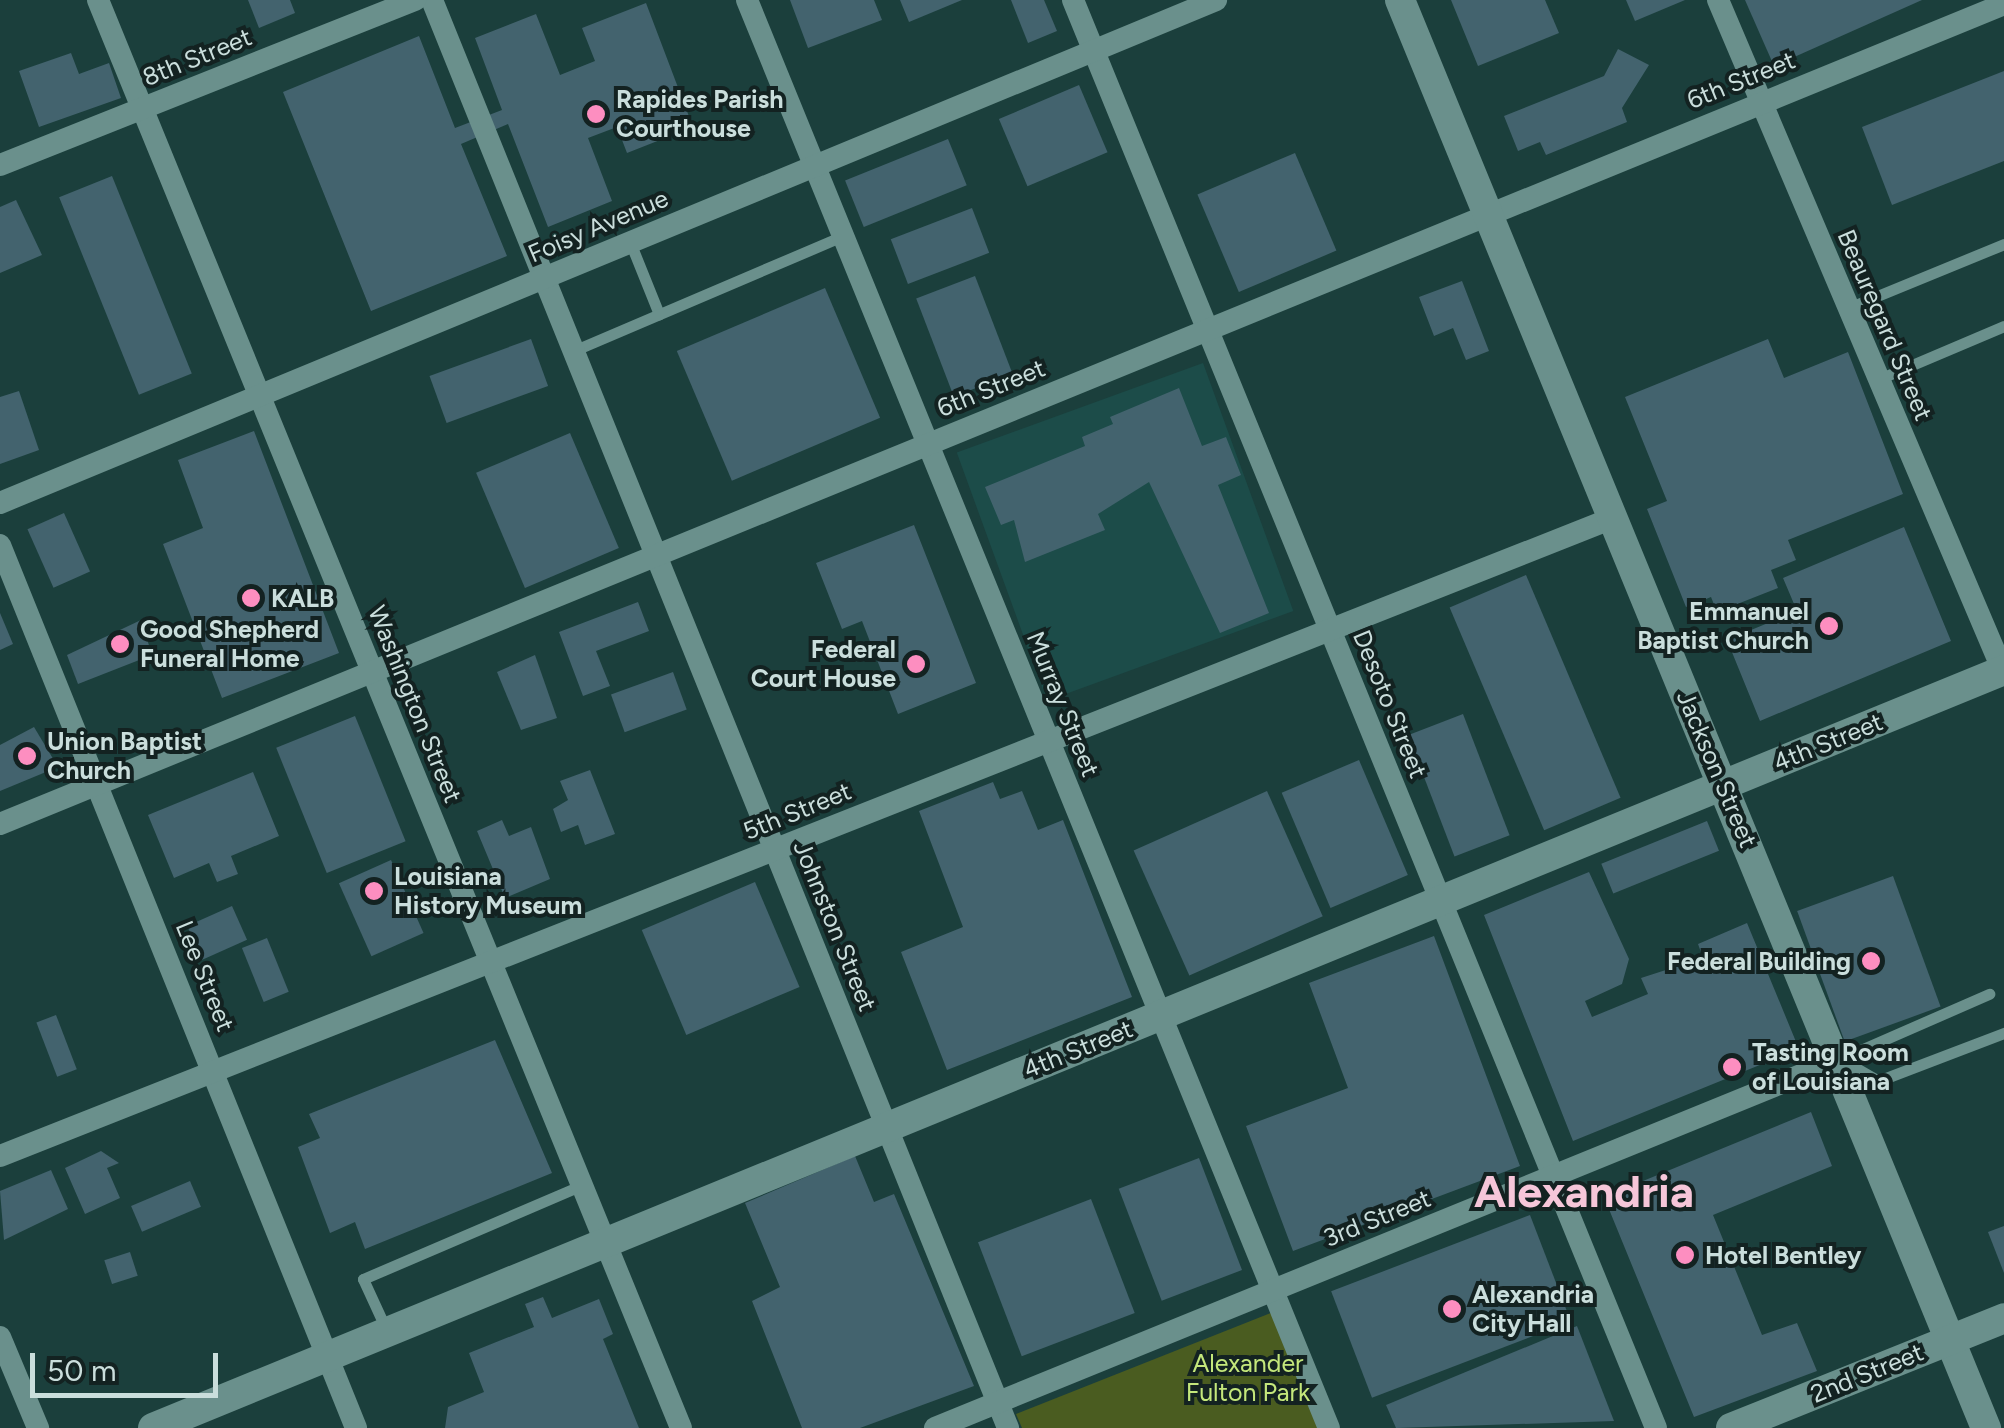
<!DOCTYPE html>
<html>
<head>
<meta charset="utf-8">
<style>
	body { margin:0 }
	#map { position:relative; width:2004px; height:1428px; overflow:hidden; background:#1b3f3c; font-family:Figtree,sans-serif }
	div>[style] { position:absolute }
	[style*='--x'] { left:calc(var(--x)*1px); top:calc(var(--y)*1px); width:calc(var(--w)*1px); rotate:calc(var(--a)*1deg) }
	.built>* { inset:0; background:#1c4c49; transform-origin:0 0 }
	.green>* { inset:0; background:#4a5c20 }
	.building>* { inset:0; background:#43636e; transform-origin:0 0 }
	.lane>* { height:11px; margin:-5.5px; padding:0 5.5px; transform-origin:5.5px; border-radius:5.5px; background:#6a908c }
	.street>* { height:22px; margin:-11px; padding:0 11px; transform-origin:11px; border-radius:11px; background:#6a908c }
	.secondary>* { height:30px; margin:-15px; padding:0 15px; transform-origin:15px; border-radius:15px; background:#6a908c }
	.dots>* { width:28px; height:28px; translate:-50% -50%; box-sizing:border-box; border:5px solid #132221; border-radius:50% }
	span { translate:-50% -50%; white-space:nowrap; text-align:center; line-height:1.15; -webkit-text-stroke:8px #132221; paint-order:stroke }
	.street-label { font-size:25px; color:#cadedc }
	.poi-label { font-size:25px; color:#cadedc; font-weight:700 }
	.left { translate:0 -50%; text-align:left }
	.right { translate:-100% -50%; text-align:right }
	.park-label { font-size:25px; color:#c4e77b }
	.town-label { font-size:45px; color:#f6c6d9; font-weight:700 }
	.scale { position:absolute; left:30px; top:1353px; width:188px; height:45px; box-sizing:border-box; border:5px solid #cadedc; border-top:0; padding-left:12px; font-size:30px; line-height:35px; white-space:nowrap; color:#cadedc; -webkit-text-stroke:8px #132221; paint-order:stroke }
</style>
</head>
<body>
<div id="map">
	<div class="built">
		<div style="left:1203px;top:363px;width:264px;height:262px;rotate:70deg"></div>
	</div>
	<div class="green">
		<div style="clip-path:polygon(1276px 1311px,1323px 1428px,1022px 1428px,1016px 1414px)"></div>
	</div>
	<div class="building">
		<div style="clip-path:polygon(248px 0,290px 0,295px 13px,259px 28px)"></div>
		<div style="clip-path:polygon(790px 0,874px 0,882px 20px,808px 48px)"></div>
		<div style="clip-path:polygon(900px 0,962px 0,909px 22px)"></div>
		<div style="clip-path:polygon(1011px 0,1044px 0,1057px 31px,1028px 43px)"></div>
		<div style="clip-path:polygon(1451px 0,1545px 0,1559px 33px,1478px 66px)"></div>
		<div style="clip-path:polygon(1626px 0,1685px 0,1635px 21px)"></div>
		<div style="clip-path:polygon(1745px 0,1922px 0,1774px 66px)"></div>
		<div style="clip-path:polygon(646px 3px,693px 127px,627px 153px,617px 127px,588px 138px,612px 201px,548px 227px,508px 124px,461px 144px,507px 256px,371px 311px,283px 92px,419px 36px,455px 128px,502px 110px,475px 38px,536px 14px,560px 75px,595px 61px,582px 28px)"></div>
		<div style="clip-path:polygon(1618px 49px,1649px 65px,1622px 108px,1627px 122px,1546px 155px,1540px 142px,1518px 151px,1504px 116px,1604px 76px)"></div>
		<div style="clip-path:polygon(71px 53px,79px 74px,109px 63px,121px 98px,39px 127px,19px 71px)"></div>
		<div style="clip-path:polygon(2004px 71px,2004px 161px,1892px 205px,1862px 127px)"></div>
		<div style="left:1079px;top:85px;width:73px;height:87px;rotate:67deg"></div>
		<div style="left:948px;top:139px;width:50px;height:111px;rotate:68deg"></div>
		<div style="left:1295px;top:153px;width:106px;height:106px;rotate:67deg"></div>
		<div style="left:112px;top:176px;width:213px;height:57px;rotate:68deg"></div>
		<div style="clip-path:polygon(16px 200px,42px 255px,0 273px,0 207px)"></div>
		<div style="left:972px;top:208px;width:48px;height:87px;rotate:69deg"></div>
		<div style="left:975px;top:276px;width:105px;height:63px;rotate:69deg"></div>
		<div style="clip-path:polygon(1462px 281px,1489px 351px,1466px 360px,1453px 328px,1434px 336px,1419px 297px)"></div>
		<div style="left:825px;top:288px;width:141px;height:161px;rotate:67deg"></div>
		<div style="left:531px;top:339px;width:50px;height:108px;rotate:70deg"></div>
		<div style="clip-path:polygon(1768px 339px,1784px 378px,1848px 352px,1903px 494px,1788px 540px,1796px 560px,1771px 570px,1778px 588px,1717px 612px,1711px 597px,1686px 607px,1647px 509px,1667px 501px,1625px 397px)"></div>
		<div style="clip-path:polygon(1179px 388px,1202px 446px,1226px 437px,1241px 475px,1218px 485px,1269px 613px,1220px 633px,1149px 482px,1098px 514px,1105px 530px,1025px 562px,1014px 520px,1001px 525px,985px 487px,1085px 446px,1082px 437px,1113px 424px,1110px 417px)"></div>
		<div style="clip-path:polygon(19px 391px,39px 450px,0 464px,0 397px)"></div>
		<div style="clip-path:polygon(254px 431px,339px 653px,222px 698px,163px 544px,203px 528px,178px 460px)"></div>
		<div style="left:570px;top:433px;width:125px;height:102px;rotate:67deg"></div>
		<div style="left:64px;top:513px;width:64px;height:40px;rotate:66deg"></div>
		<div style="clip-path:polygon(914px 525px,976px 683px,898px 714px,862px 621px,842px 629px,816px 563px)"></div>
		<div style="clip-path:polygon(1904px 527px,1951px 641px,1760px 721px,1727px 640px,1797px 611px,1783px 578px)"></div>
		<div style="left:1526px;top:575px;width:242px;height:83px;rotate:67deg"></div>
		<div style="clip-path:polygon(638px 602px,649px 631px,596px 651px,610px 686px,583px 696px,559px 632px)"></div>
		<div style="clip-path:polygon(0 613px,13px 644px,0 650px)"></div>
		<div style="clip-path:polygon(141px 620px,152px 655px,78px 684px,67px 655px)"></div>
		<div style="clip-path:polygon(535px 655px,557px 718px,521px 730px,497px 672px)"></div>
		<div style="left:673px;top:672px;width:40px;height:66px;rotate:70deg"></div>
		<div style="left:1463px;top:714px;width:130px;height:59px;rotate:69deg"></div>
		<div style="left:355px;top:716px;width:135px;height:85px;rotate:68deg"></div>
		<div style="clip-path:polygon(34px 727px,58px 767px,0 791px,0 745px)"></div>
		<div style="left:1359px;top:760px;width:125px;height:84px;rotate:67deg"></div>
		<div style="clip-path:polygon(590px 770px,615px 834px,585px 845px,578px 825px,561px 832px,553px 809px,568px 800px,560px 781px)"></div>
		<div style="clip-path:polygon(253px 772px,279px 836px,231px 856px,238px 874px,217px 882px,209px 863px,174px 878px,148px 815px)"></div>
		<div style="clip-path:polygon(993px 782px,1000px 799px,1022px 791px,1038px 830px,1063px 820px,1132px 997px,947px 1070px,901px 952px,963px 927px,919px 811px)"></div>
		<div style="left:1267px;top:791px;width:137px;height:146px;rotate:66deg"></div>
		<div style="clip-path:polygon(502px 820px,509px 836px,531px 827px,550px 879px,505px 898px,477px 831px)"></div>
		<div style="left:1707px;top:821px;width:32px;height:114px;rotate:68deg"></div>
		<div style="left:391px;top:860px;width:80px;height:57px;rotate:66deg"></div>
		<div style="clip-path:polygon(1589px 872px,1629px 959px,1622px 984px,1585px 1001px,1592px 1017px,1648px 994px,1641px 978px,1703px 958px,1698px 944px,1747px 923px,1799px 1049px,1573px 1141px,1484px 915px)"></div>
		<div style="left:1893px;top:876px;width:139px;height:102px;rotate:70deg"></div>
		<div style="left:755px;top:882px;width:114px;height:123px;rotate:67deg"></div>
		<div style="left:232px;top:906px;width:37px;height:49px;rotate:66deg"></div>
		<div style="clip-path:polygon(1434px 936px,1520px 1166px,1293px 1251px,1246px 1126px,1348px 1088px,1309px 983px)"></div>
		<div style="left:267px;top:938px;width:58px;height:27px;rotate:68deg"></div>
		<div style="left:56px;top:1015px;width:58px;height:21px;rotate:69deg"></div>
		<div style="clip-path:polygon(495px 1040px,552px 1173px,365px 1249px,355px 1222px,330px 1233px,298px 1147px,320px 1138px,309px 1114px)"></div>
		<div style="clip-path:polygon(1811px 1112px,1832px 1166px,1713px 1215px,1762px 1335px,1797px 1323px,1817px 1371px,1694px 1417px,1604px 1197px)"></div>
		<div style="clip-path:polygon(101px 1151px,119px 1163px,107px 1168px,120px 1198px,85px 1214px,65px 1168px)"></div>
		<div style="clip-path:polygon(855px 1156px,874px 1202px,894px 1194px,974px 1386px,860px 1428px,802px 1428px,752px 1301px,780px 1287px,745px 1203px)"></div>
		<div style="left:1199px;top:1158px;width:120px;height:86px;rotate:69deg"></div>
		<div style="clip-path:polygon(51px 1170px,68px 1209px,4px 1240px,0 1191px)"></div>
		<div style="left:190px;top:1181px;width:28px;height:64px;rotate:67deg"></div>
		<div style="left:1091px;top:1199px;width:122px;height:121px;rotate:69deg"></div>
		<div style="left:1530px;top:1215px;width:114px;height:213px;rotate:69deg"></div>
		<div style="clip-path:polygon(2004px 1226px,2004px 1273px,1988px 1232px)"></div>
		<div style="left:130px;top:1252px;width:25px;height:27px;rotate:72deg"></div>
		<div style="clip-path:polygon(543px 1297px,552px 1318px,599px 1299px,613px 1334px,603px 1339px,639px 1428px,445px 1428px,448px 1407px,484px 1392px,469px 1353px,534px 1327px,525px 1304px)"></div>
		<div style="clip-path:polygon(1577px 1326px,1614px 1421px,1396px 1428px,1386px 1405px)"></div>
	</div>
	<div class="lane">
		<div style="--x:630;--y:242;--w:78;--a:68.1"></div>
		<div style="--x:1848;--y:308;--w:169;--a:-22.3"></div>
		<div style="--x:573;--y:351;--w:293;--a:-23.1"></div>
		<div style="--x:1879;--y:379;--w:136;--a:-23"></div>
		<div style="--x:1840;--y:1059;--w:163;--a:-23.6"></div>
		<div style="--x:1844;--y:1061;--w:39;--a:30"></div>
		<div style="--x:1878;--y:1081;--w:135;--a:-20.9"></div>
		<div style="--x:386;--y:1329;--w:55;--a:-114.7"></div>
		<div style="--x:363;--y:1279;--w:236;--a:-23.2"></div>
	</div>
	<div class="street">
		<div style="--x:98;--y:0;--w:1542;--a:67.79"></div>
		<div style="--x:432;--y:0;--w:1540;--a:68.03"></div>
		<div style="--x:747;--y:0;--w:1542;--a:67.83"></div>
		<div style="--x:1073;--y:0;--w:1542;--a:67.79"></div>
		<div style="--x:1718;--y:0;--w:729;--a:66.99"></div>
		<div style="--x:0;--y:165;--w:447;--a:-21.7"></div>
		<div style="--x:0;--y:503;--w:1316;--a:-22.47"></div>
		<div style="--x:0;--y:545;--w:952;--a:68.04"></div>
		<div style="--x:0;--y:824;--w:2165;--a:-22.25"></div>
		<div style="--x:0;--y:1156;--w:1735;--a:-21.58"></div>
		<div style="--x:0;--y:1337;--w:99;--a:67.3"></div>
		<div style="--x:935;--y:1428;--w:977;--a:-22.18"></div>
	</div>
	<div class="secondary">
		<div style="--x:1400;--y:0;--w:1544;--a:67.69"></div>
		<div style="--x:153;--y:1428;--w:2000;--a:-22.27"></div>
		<div style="--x:1731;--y:1428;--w:294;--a:-21.9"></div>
	</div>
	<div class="dots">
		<div style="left:596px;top:114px;background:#fd8ec0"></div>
		<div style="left:251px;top:598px;background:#fd8ec0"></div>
		<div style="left:1829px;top:626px;background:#fd8ec0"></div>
		<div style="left:120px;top:644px;background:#fd8ec0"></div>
		<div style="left:916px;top:664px;background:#fd8ec0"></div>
		<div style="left:27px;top:756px;background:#fd8ec0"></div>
		<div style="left:374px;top:891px;background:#fd8ec0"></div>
		<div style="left:1871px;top:961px;background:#fd8ec0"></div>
		<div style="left:1732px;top:1067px;background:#fd8ec0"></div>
		<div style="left:1685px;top:1255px;background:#fd8ec0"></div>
		<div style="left:1452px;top:1309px;background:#fd8ec0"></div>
	</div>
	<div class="street-label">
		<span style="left:197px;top:57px;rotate:-22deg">8th Street</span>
		<span style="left:1741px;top:80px;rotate:-22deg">6th Street</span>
		<span style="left:598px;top:226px;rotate:-23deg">Foisy Avenue</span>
		<span style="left:1885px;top:325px;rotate:67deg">Beauregard Street</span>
		<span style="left:991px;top:388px;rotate:-22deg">6th Street</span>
		<span style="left:415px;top:704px;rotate:68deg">Washington Street</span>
		<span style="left:1063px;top:704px;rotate:68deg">Murray Street</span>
		<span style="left:1390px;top:704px;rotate:68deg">Desoto Street</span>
		<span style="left:1828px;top:742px;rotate:-22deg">4th Street</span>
		<span style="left:1717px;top:769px;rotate:67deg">Jackson Street</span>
		<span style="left:797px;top:811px;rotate:-22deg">5th Street</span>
		<span style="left:835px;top:926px;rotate:68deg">Johnston Street</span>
		<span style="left:205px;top:976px;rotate:68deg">Lee Street</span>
		<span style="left:1078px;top:1049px;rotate:-22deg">4th Street</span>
		<span style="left:1377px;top:1218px;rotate:-22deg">3rd Street</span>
		<span style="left:1867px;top:1373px;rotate:-22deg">2nd Street</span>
	</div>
	<div class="poi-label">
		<span class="left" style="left:616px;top:114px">Rapides Parish<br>Courthouse</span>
		<span class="left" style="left:271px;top:598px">KALB</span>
		<span class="right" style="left:1809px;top:626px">Emmanuel<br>Baptist Church</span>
		<span class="left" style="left:140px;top:644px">Good Shepherd<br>Funeral Home</span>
		<span class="right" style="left:896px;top:664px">Federal<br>Court House</span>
		<span class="left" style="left:47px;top:756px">Union Baptist<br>Church</span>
		<span class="left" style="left:394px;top:891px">Louisiana<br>History Museum</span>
		<span class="right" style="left:1851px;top:961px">Federal Building</span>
		<span class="left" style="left:1752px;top:1067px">Tasting Room<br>of Louisiana</span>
		<span class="left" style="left:1705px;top:1255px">Hotel Bentley</span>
		<span class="left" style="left:1472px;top:1309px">Alexandria<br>City Hall</span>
	</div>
	<div class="park-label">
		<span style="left:1248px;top:1378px">Alexander<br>Fulton Park</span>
	</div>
	<div class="town-label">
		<span style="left:1584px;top:1192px">Alexandria</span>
	</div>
	<div class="scale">50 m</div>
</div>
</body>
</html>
